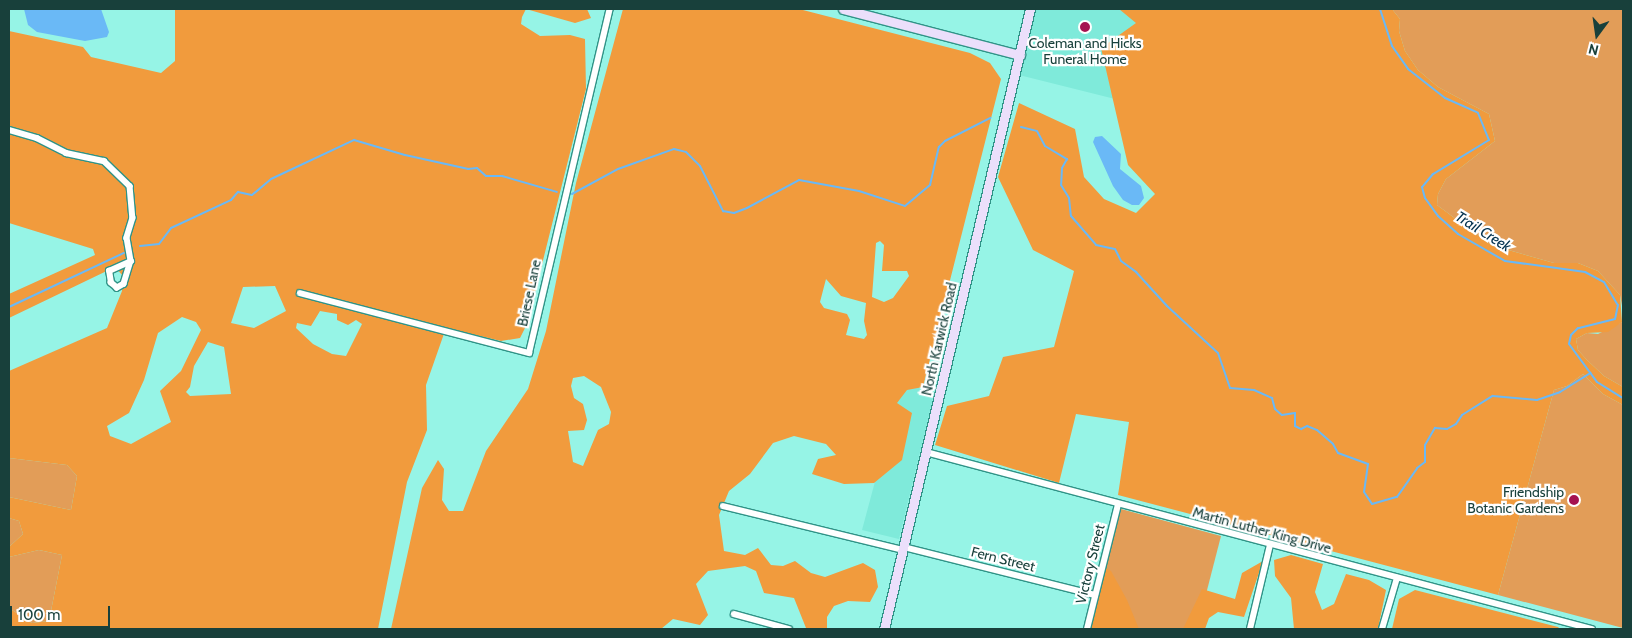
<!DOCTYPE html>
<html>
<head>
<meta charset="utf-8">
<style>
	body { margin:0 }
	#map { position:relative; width:1632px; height:638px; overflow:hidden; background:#96f4e6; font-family:Cabin,sans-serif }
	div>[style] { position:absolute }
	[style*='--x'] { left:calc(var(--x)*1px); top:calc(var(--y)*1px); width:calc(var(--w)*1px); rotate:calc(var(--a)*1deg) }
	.built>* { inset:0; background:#7feada }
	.green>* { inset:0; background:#e29d58 }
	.forest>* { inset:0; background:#f19b3d }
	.water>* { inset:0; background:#6ab9f6 }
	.stream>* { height:2px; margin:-1px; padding:0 1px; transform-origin:1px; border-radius:1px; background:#6ab9f6 }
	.roads { filter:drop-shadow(1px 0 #309387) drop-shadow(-1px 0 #309387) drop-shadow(0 1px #309387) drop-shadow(0 -1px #309387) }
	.street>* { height:5.5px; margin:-2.75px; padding:0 2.75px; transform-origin:2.75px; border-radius:2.75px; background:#fff }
	.secondary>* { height:9px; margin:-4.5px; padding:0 4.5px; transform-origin:4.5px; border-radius:4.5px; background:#ebdffb }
	.dots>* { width:14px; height:14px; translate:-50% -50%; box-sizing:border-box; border:2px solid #fff; border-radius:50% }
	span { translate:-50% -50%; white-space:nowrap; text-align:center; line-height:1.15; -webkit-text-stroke:4.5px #fff; paint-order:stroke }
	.poi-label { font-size:14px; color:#18403b }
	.right { translate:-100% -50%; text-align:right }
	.street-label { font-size:14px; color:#18403b }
	.water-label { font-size:15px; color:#03314e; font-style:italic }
	.frame { position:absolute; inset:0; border:10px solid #18403b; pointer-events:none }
	.north { position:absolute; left:1572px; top:10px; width:50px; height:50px; -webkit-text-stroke:4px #fff; paint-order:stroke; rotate:194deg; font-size:14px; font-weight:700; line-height:20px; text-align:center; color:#18403b }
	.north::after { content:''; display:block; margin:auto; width:18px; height:22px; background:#18403b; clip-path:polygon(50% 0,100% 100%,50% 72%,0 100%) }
	.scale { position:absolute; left:10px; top:606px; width:100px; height:22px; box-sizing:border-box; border:2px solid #18403b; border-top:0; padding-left:6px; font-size:15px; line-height:18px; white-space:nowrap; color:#18403b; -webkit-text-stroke:4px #fff; paint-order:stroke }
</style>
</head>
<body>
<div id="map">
	<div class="built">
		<div style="clip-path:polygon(1035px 9px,1179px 9px,1155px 109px,1019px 75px)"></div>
		<div style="clip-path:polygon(899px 381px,935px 390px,899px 539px,862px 530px,891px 422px)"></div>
	</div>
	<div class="green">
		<div style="clip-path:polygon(1392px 9px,1623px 9px,1623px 311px,1620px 295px,1598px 271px,1578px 263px,1554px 263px,1491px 245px,1437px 205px,1438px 194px,1446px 179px,1495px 141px,1489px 114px,1438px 87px,1418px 70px,1405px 51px,1399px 31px,1400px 19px)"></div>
		<div style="clip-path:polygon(1623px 313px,1623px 387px,1604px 376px,1586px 359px,1578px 350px,1576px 339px,1587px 333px,1598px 334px,1622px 322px)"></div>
		<div style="clip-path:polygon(1583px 374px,1603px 394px,1623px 405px,1623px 628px,1498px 595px,1554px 390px,1567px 386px)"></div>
		<div style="clip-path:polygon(9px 458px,67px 465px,77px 476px,71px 510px,9px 497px)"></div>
		<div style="clip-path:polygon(1121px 509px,1221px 536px,1197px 629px,1090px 629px)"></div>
		<div style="clip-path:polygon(9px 518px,19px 521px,23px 534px,9px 547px)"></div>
		<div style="clip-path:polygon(39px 550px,62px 555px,49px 621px,32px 623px,9px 608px,9px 557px)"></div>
	</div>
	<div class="forest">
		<div style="clip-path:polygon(evenodd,175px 9px,587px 9px,591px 18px,575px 23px,526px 9px,522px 17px,521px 24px,540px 36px,570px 35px,585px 39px,586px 89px,527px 324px,520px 338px,501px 341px,446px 328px,426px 385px,427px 430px,407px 482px,378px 629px,9px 629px,9px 608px,32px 623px,49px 621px,62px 555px,39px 550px,9px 557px,9px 547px,23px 534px,19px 521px,9px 518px,9px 497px,71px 510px,77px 476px,67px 465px,9px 458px,9px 371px,107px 328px,122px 291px,123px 276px,115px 267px,9px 318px,9px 294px,95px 255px,93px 249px,9px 223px,9px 31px,83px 47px,91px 57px,161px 73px,175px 61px,175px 9px,275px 286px,286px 311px,254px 328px,231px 323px,243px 287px,275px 286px,175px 9px,320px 311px,337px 314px,337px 320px,348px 325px,356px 320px,362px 324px,346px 356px,332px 354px,313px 344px,296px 328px,297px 323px,311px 326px,320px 311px,175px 9px,182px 317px,196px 322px,201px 330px,181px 371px,160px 391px,171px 422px,131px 444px,110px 436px,107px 426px,129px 413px,144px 380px,158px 333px,182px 317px,175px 9px,208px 342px,224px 347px,231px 394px,190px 396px,186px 392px,190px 387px,194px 366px,208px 342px)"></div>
		<div style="clip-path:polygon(evenodd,623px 9px,799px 9px,970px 53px,990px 63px,1001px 79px,923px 387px,907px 390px,897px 403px,912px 413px,902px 460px,874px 483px,844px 484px,812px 474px,818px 459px,836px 455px,826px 444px,794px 436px,773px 443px,750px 474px,729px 491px,719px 515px,724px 551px,745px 555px,758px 548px,771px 565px,783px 566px,795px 561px,811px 573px,825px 577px,863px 563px,875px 570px,878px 587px,870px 602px,848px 601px,834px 606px,827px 617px,827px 629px,806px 628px,794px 598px,764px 593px,756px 571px,745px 566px,708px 571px,696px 584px,708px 615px,700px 625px,673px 619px,661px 629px,391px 629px,422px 488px,438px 460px,444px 469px,442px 500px,449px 511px,463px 511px,486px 451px,528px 389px,546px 331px,576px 183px,623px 9px,880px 241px,884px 245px,882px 271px,907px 271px,909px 276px,893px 298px,884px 302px,872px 297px,876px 243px,880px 241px,623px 9px,826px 279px,841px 296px,866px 303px,864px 321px,867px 335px,864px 339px,846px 335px,850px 320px,847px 314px,824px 308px,820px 302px,826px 279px,623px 9px,584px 376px,601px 387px,611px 412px,609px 424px,598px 430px,583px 466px,573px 462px,568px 431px,584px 430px,587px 420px,583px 404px,574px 398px,571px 386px,573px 378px,584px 376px)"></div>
		<div style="clip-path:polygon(1119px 9px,1392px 9px,1400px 19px,1399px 31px,1405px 51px,1418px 70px,1438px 87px,1489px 114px,1495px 141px,1446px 179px,1438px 194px,1437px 205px,1491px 245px,1554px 263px,1578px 263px,1598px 271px,1620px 295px,1622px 322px,1608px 332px,1587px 333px,1576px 339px,1578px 350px,1586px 359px,1604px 376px,1623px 387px,1623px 405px,1603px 394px,1583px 374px,1567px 386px,1554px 390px,1498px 595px,1118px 495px,1129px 422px,1076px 414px,1059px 483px,935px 445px,947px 406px,989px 396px,1003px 357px,1054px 347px,1074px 271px,1033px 250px,998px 177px,1019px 103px,1075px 129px,1084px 177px,1104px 199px,1136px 213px,1155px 194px,1128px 165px,1101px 48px,1136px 23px)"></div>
		<div style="clip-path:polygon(1291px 555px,1323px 564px,1315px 592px,1322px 610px,1334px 604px,1346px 574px,1369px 580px,1386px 590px,1378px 629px,1294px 629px,1291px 598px,1275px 576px,1274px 560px)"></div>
		<div style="clip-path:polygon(1263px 561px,1244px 617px,1218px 612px,1209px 618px,1205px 629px,1183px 629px,1202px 589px,1235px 599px,1242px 573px)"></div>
		<div style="clip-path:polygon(1105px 568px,1111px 571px,1127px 600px,1139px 629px,1089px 629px)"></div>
		<div style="clip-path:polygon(1415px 590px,1558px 627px,1560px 629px,1392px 629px,1399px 599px)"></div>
	</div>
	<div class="water">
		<div style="clip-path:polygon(24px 9px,101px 9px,109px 32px,107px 37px,85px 41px,37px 32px,28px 25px)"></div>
		<div style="clip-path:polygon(1102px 136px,1121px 154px,1120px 169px,1141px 186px,1144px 198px,1139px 205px,1132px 205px,1123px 200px,1113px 186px,1093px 142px,1095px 137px)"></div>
	</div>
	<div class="stream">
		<div style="--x:1380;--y:9;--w:39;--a:72"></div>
		<div style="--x:1392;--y:46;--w:28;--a:55"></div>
		<div style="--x:1408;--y:69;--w:47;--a:38.1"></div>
		<div style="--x:1445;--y:98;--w:36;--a:24"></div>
		<div style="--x:1478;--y:113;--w:29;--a:68"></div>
		<div style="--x:1489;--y:140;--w:66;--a:148.7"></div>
		<div style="--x:1433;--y:174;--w:17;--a:130"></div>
		<div style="--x:1422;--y:187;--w:11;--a:75"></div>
		<div style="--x:1425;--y:198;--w:22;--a:54"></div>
		<div style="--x:1438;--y:216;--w:27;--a:42"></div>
		<div style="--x:1458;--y:234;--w:54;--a:29.9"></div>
		<div style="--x:1505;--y:261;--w:81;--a:7.8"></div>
		<div style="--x:1585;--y:272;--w:21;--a:28"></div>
		<div style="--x:1604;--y:282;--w:27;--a:59"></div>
		<div style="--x:1618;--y:305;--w:14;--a:102"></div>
		<div style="--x:1615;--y:319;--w:38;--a:166"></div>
		<div style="--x:1578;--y:328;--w:10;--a:135"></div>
		<div style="--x:1571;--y:335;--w:9;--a:103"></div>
		<div style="--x:1569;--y:344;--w:47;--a:53.6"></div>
		<div style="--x:1597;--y:382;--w:31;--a:32"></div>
		<div style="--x:1021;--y:127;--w:16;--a:14"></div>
		<div style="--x:1037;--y:131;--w:17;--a:62"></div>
		<div style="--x:1045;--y:146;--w:26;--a:31"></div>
		<div style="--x:1067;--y:159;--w:10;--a:119"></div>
		<div style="--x:1062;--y:168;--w:17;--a:93"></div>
		<div style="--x:1061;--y:185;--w:15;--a:58"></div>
		<div style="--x:1069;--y:198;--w:18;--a:84"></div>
		<div style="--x:1071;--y:216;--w:38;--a:49"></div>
		<div style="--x:1096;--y:245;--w:19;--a:12"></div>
		<div style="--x:1115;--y:249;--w:13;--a:63"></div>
		<div style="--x:1121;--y:261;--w:19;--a:36"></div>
		<div style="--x:1136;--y:272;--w:46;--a:47.6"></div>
		<div style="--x:1167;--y:306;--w:69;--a:42.7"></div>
		<div style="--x:1218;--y:353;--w:37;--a:71"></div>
		<div style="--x:1230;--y:388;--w:24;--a:5"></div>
		<div style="--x:1254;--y:390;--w:20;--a:24"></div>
		<div style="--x:1272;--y:398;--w:11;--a:75"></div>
		<div style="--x:1275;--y:409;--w:9;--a:41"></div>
		<div style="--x:1282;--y:415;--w:13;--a:-9"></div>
		<div style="--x:1295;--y:413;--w:13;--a:90"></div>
		<div style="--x:1295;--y:426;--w:7;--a:27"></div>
		<div style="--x:1301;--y:429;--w:7;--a:-27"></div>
		<div style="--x:1307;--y:426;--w:11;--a:22"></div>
		<div style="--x:1317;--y:430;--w:21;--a:41"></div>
		<div style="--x:1333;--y:444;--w:10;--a:61"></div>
		<div style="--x:1338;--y:453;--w:32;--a:20"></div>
		<div style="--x:1368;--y:464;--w:28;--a:98"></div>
		<div style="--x:1364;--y:492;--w:14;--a:56"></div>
		<div style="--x:1372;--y:504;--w:26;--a:-16"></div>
		<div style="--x:1397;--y:497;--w:35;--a:-55"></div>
		<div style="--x:1417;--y:468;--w:10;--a:-37"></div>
		<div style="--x:1425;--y:462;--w:17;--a:-90"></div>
		<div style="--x:1425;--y:445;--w:20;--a:-60"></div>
		<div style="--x:1435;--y:428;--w:12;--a:5"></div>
		<div style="--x:1447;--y:429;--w:10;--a:-29"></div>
		<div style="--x:1456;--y:424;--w:11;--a:-56"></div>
		<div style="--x:1462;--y:415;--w:36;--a:-32"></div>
		<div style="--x:1493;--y:396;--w:44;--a:5.2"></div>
		<div style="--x:1537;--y:400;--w:24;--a:-19"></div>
		<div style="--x:1560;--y:392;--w:36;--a:-32"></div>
		<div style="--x:572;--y:194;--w:52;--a:-28.5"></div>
		<div style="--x:618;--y:169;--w:59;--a:-19.7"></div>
		<div style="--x:674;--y:149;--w:12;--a:14"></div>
		<div style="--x:686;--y:152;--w:20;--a:45"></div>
		<div style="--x:700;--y:166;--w:51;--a:62.9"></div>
		<div style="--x:723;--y:211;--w:11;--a:10"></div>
		<div style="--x:734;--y:213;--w:14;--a:-21"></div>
		<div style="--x:747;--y:208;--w:59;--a:-28.3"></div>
		<div style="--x:799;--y:180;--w:61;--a:10.4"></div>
		<div style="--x:859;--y:191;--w:48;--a:18.1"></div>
		<div style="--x:905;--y:206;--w:33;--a:-40"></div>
		<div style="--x:930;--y:185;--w:39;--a:-77"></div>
		<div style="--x:939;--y:147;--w:8;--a:-45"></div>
		<div style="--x:945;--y:141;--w:51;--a:-27.1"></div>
		<div style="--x:140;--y:246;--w:19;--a:-6"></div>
		<div style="--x:159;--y:244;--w:20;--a:-53"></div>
		<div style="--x:171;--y:228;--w:66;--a:-25"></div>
		<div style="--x:231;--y:200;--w:11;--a:-49"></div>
		<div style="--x:238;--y:192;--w:14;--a:12"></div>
		<div style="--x:252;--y:195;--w:25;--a:-40"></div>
		<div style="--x:271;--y:179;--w:92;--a:-25.2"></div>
		<div style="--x:354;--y:140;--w:53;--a:16.4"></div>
		<div style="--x:405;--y:155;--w:65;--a:12.5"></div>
		<div style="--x:468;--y:169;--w:9;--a:-6"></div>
		<div style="--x:477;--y:168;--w:12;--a:42"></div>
		<div style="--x:486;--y:176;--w:16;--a:0"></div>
		<div style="--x:502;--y:176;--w:57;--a:16.2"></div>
		<div style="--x:9;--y:307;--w:127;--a:-25.2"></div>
	</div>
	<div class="roads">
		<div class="street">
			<div style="--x:9;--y:130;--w:29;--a:16"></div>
			<div style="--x:37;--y:138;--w:33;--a:27"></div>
			<div style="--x:66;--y:153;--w:39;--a:12"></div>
			<div style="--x:104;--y:161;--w:36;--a:44"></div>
			<div style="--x:130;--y:186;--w:32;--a:85"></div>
			<div style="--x:133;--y:218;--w:21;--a:107"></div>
			<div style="--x:127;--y:238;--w:23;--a:80"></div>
			<div style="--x:131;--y:261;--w:24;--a:107"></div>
			<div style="--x:124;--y:284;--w:8;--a:150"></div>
			<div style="--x:117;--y:288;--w:8;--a:-140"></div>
			<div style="--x:111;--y:283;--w:12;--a:-99"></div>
			<div style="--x:109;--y:271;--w:24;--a:-24"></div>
			<div style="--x:300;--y:293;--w:237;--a:14.7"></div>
			<div style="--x:529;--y:353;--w:353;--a:-76.8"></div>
			<div style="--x:926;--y:452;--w:689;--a:14.88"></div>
			<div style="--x:723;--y:506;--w:185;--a:13.7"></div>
			<div style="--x:904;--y:547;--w:197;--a:14.1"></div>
			<div style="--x:734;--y:614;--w:57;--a:15.3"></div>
			<div style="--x:1087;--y:629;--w:128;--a:-76"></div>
			<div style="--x:1250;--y:629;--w:86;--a:-76.6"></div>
			<div style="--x:1382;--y:629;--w:53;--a:-73.6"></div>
		</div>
		<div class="secondary">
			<div style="--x:843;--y:9;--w:183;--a:14.6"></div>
			<div style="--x:884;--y:629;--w:637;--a:-76.75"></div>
		</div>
	</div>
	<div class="dots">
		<div style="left:1085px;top:27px;background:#a51250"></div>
		<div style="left:1574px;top:500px;background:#a51250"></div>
	</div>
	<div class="poi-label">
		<span style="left:1085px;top:51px">Coleman and Hicks<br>Funeral Home</span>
		<span class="right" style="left:1564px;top:500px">Friendship<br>Botanic Gardens</span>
	</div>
	<div class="street-label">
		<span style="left:529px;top:293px;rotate:-78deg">Briese Lane</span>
		<span style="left:939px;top:339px;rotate:-77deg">North Karwick Road</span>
		<span style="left:1262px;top:530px;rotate:15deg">Martin Luther King Drive</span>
		<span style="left:1003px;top:559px;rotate:14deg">Fern Street</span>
		<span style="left:1090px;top:564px;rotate:-76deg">Victory Street</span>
	</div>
	<div class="water-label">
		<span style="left:1483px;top:232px;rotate:32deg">Trail Creek</span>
	</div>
	<div class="frame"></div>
	<div class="north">N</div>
	<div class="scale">100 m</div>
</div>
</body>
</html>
